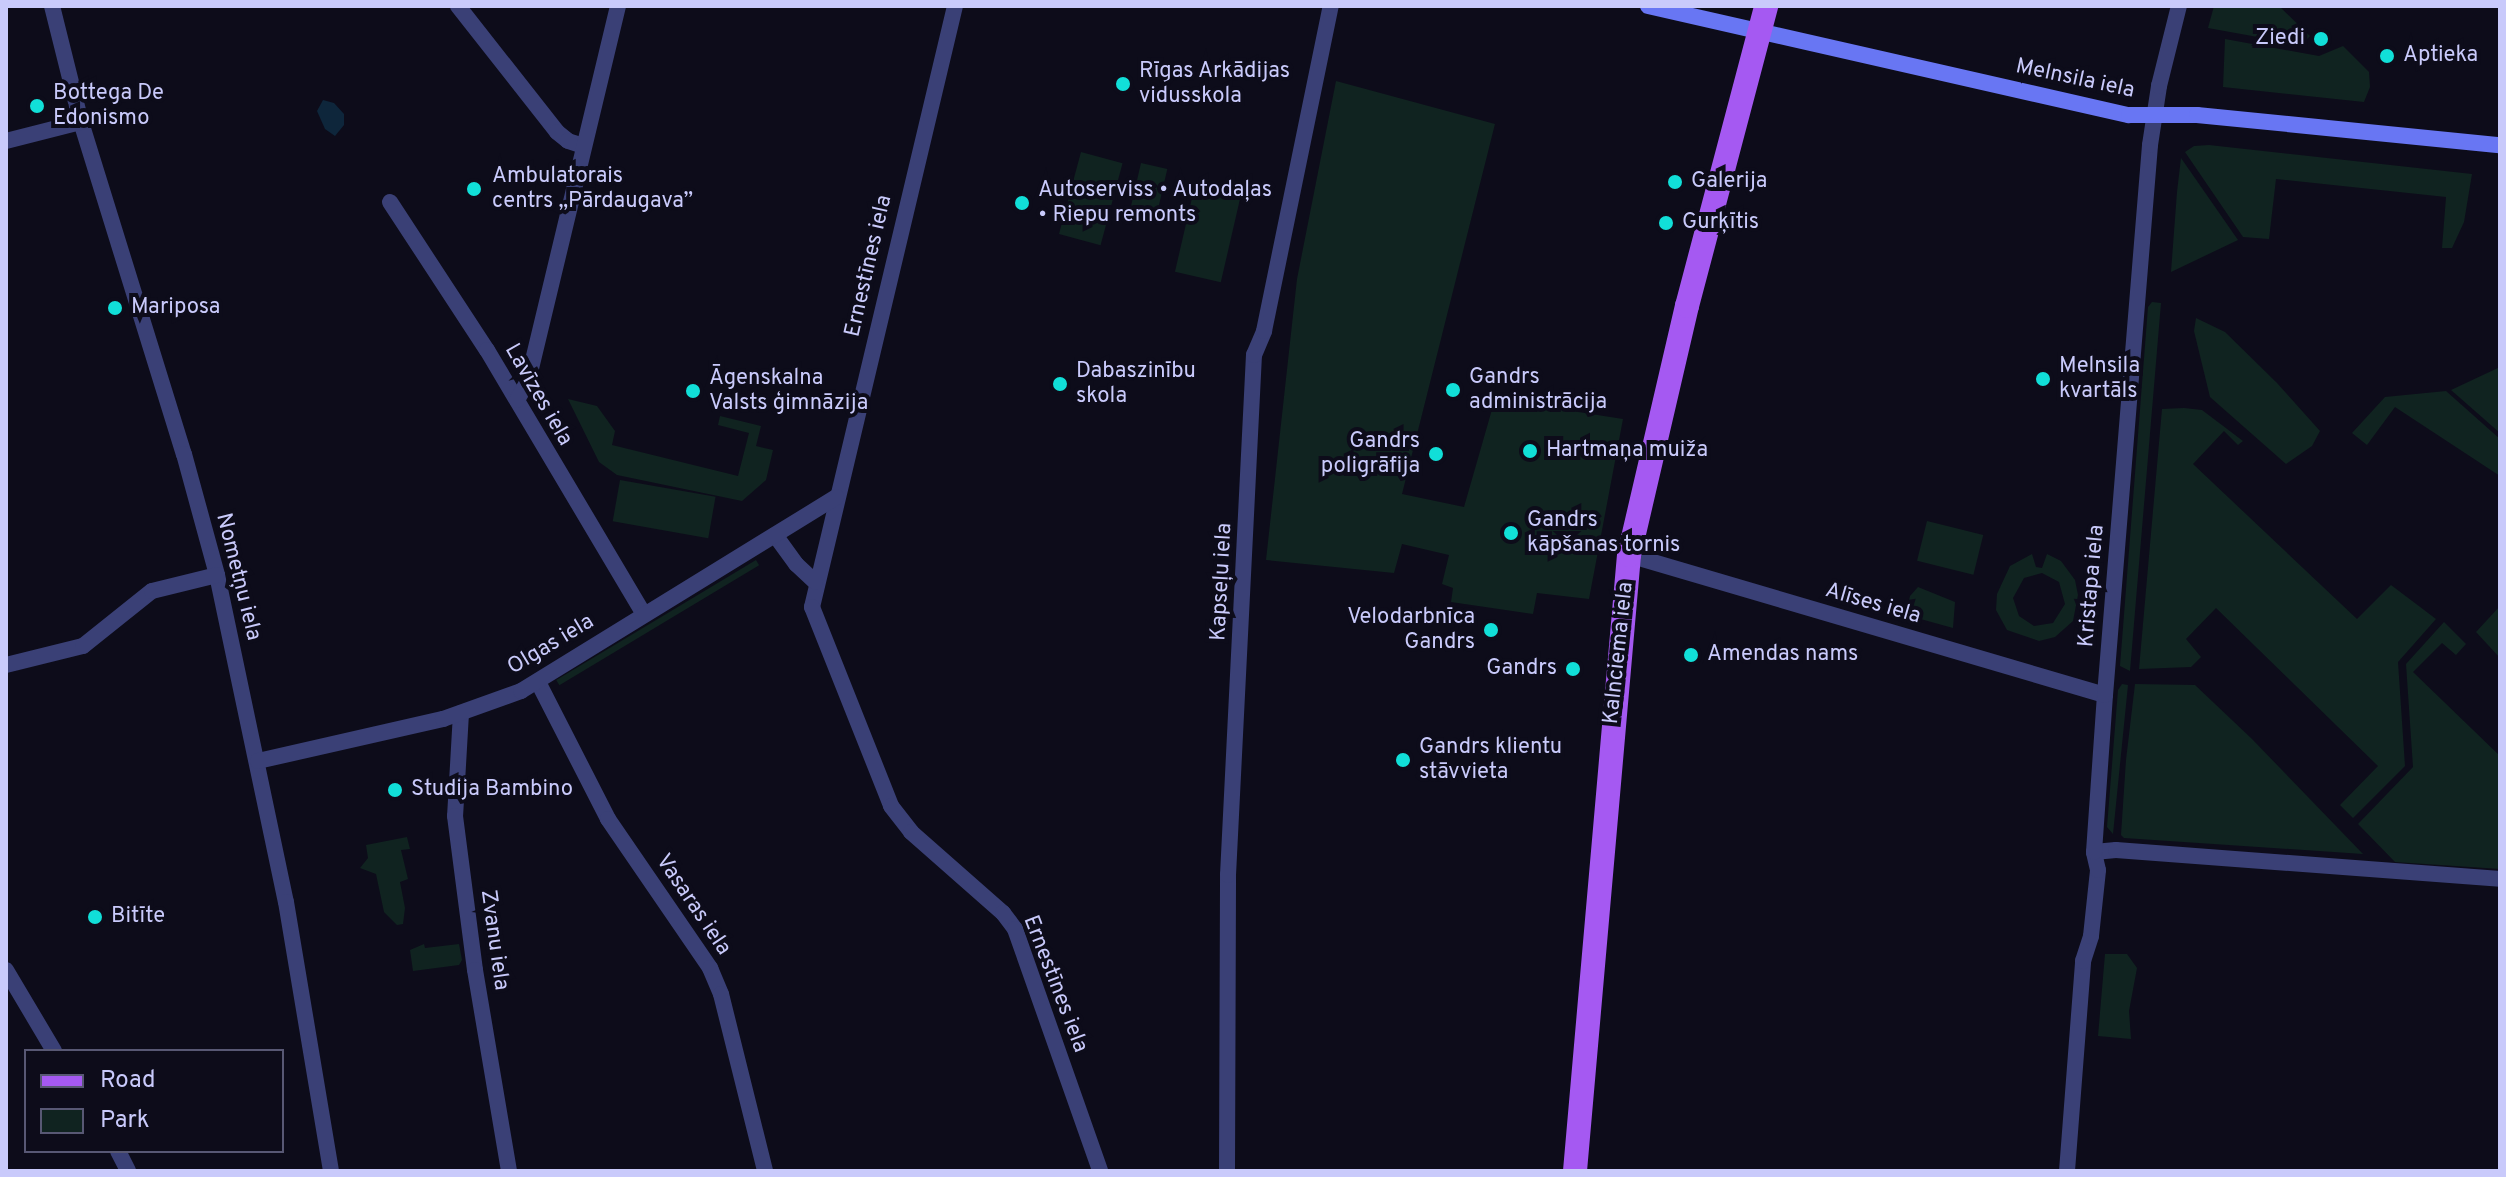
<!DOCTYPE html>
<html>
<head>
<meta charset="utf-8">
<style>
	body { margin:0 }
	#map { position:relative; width:2506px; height:1177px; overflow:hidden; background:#0d0c1a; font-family:Overpass,sans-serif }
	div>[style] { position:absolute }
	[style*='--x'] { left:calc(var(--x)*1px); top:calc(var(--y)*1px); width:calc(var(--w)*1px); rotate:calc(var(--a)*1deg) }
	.green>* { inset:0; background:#102320; transform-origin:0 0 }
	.water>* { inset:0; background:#0e263b }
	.street>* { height:16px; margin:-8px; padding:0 8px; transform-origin:8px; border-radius:8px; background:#3a4076 }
	.secondary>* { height:16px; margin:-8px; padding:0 8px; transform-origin:8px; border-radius:8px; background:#6876f3 }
	.primary>* { height:24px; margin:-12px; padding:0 12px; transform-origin:12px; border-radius:12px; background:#a559f2 }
	.dots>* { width:22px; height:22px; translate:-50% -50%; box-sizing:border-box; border:4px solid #0d0c1a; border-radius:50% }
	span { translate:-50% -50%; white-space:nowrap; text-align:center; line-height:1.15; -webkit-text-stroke:8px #0d0c1a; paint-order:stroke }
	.poi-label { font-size:22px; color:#c9cafb }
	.right { translate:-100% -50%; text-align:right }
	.left { translate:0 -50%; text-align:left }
	.street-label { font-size:22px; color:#c9cafb }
	.frame { position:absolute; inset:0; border:8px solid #c9cafb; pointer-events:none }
	.legend { position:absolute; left:24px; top:1049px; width:260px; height:104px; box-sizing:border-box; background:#0d0c1a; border:2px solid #585874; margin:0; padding:10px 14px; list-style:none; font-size:24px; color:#c9cafb }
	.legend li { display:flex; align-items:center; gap:16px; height:40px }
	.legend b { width:40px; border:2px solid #585874 }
</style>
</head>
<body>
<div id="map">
	<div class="green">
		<div style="clip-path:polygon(2214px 6px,2279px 6px,2310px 36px,2302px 45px,2208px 28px)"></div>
		<div style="clip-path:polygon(2225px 39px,2319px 56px,2343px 46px,2369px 72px,2370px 87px,2364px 102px,2223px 87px)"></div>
		<div style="clip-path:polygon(1336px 81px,1495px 124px,1402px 494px,1464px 507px,1493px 406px,1501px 400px,1623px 419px,1589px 599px,1537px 593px,1533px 614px,1451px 602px,1453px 588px,1442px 584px,1449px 555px,1402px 544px,1394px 573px,1266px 560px,1297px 279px)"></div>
		<div style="clip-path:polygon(2209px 145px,2472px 174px,2464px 222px,2452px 248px,2442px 248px,2446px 197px,2276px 179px,2269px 239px,2243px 237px,2185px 152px,2194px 146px)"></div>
		<div style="left:1081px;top:152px;width:43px;height:85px;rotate:15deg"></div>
		<div style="clip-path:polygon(2181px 158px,2238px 240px,2171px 272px,2177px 192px)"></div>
		<div style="left:1141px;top:163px;width:27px;height:57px;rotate:13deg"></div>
		<div style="left:1195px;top:185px;width:47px;height:89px;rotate:13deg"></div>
		<div style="clip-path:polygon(2152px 302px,2161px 303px,2130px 671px,2120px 666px,2148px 307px)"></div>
		<div style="clip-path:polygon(2196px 318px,2225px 332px,2277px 383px,2320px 431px,2312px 446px,2286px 464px,2210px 397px,2194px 331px)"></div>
		<div style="clip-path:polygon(2500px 367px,2500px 433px,2451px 390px)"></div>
		<div style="clip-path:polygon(2446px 391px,2500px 439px,2500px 476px,2395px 407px,2367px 445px,2352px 433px,2385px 397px)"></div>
		<div style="clip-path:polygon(568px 399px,597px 406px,615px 431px,612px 445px,738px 476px,749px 433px,718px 425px,720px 416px,761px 426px,756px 446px,773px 450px,766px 480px,742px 501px,617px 475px,599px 462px)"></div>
		<div style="clip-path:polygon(2184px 408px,2202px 410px,2243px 441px,2238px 445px,2224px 431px,2193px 464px,2357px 619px,2391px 585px,2436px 619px,2398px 662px,2405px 766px,2353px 818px,2340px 805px,2378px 766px,2216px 608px,2186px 639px,2201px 657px,2191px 667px,2139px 669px,2162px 409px)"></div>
		<div style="left:620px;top:480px;width:97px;height:42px;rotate:10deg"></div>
		<div style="left:1927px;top:521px;width:58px;height:41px;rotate:14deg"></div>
		<div style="clip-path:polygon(evenodd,2032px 554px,2036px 567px,2042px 568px,2047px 554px,2061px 561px,2075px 580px,2078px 595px,2073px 621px,2055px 637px,2039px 641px,2007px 630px,1996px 610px,1997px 594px,2010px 566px,2032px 554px,2042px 573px,2059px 582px,2065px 604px,2053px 623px,2034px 626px,2019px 616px,2013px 598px,2024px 578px,2042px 573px)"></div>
		<div style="left:756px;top:560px;width:6px;height:233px;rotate:59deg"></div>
		<div style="clip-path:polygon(1918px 587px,1955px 602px,1953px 628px,1906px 615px,1910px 596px)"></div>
		<div style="clip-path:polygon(2500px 606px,2500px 658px,2476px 632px)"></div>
		<div style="clip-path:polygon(2444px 622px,2466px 644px,2456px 655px,2442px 643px,2413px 672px,2500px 756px,2500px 869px,2395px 862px,2358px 824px,2413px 767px,2406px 664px)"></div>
		<div style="clip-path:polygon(2122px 684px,2128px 685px,2113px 834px,2107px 827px,2118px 690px)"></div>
		<div style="clip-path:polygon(2135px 684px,2195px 685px,2252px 739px,2363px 854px,2124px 838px,2121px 835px,2126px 760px)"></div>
		<div style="clip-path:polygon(407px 837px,410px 849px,401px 850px,408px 879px,400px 882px,405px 908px,403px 924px,397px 925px,384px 912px,376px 874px,360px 868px,368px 858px,366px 845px)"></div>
		<div style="clip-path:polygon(424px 944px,425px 948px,459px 944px,462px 960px,459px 965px,413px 971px,410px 950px)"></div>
		<div style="clip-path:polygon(2105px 954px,2127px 954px,2137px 968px,2129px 1011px,2131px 1039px,2098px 1036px)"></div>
	</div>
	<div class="water">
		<div style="clip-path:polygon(323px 100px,334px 103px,344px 114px,344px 125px,335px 136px,325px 129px,317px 111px)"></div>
	</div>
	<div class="street">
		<div style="--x:52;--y:6;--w:120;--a:76"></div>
		<div style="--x:81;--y:122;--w:348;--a:72.8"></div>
		<div style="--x:184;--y:454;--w:125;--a:74.7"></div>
		<div style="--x:217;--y:575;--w:334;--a:78.1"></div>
		<div style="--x:286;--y:902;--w:273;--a:80.5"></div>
		<div style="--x:458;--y:6;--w:160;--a:51.8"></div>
		<div style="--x:557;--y:132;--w:14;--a:39"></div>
		<div style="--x:568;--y:141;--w:16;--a:18"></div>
		<div style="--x:955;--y:6;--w:618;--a:103.38"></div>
		<div style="--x:812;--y:607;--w:214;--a:68.3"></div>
		<div style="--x:891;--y:806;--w:33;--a:52"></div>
		<div style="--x:911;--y:832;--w:123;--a:41.4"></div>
		<div style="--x:1003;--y:913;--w:20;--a:53"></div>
		<div style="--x:1015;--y:929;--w:256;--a:70.6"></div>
		<div style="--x:6;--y:141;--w:77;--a:-14.2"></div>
		<div style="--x:390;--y:202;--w:177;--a:56.8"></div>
		<div style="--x:487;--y:350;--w:307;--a:59.3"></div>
		<div style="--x:517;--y:400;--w:22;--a:-60"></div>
		<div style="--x:528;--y:381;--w:386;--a:-76.5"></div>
		<div style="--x:775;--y:535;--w:36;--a:54"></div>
		<div style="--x:796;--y:564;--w:26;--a:43"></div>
		<div style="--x:1629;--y:555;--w:496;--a:16.4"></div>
		<div style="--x:6;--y:665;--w:79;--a:-13.9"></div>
		<div style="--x:83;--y:646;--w:88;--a:-38.6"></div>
		<div style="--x:152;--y:591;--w:67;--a:-13.8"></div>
		<div style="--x:538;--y:682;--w:154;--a:62.9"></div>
		<div style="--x:608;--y:819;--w:181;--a:55.6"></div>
		<div style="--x:710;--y:968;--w:28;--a:67"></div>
		<div style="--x:721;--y:994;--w:182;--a:76"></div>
		<div style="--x:461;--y:713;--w:103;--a:93.3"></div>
		<div style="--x:455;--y:816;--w:155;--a:82.6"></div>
		<div style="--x:475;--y:970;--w:204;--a:80.4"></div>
		<div style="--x:258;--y:761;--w:190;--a:-12.8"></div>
		<div style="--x:443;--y:719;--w:83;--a:-19.7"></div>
		<div style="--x:521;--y:691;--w:370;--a:-31.6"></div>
		<div style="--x:2094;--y:852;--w:22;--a:-5"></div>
		<div style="--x:2116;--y:850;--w:385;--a:4.3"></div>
		<div style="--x:6;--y:970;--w:94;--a:59.3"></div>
		<div style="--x:118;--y:1151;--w:22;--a:63"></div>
		<div style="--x:1227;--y:1171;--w:296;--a:-89.8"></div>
		<div style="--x:1228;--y:875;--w:521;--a:-87.14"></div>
		<div style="--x:1254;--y:355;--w:26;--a:-67"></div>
		<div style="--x:1264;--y:331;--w:332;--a:-78.4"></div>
		<div style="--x:2067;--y:1171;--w:211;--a:-85.6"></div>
		<div style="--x:2083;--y:961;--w:26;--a:-72"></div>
		<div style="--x:2091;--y:936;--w:66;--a:-83.9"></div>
		<div style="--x:2098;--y:870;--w:18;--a:-103"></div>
		<div style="--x:2094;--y:852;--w:157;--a:-86"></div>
		<div style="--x:2105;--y:695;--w:552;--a:-85.32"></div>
		<div style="--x:2150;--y:145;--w:60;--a:-81.3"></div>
		<div style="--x:2159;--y:86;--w:82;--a:-76"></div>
	</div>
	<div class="secondary">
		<div style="--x:1648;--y:6;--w:493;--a:12.8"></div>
		<div style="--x:2129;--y:115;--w:68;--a:0"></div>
		<div style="--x:2197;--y:115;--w:304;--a:5.7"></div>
	</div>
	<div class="primary">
		<div style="--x:1575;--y:1171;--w:618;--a:-84.99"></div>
		<div style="--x:1629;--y:555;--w:256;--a:-76.9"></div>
		<div style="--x:1687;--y:306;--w:310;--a:-75.2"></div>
	</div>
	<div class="dots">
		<div style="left:2321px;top:39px;background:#11dfd8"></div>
		<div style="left:2387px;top:56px;background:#11dfd8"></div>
		<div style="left:1123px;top:84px;background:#11dfd8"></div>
		<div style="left:37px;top:106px;background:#11dfd8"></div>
		<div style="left:1675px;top:182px;background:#11dfd8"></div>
		<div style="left:474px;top:189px;background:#11dfd8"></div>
		<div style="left:1022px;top:203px;background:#11dfd8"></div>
		<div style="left:1666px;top:223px;background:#11dfd8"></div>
		<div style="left:115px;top:308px;background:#11dfd8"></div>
		<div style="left:2043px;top:379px;background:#11dfd8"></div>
		<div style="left:1060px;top:384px;background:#11dfd8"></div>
		<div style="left:1453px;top:390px;background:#11dfd8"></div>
		<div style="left:693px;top:391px;background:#11dfd8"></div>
		<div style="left:1530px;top:451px;background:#11dfd8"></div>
		<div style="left:1436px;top:454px;background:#11dfd8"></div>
		<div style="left:1511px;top:533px;background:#11dfd8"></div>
		<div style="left:1491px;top:630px;background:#11dfd8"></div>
		<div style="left:1691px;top:655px;background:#11dfd8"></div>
		<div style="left:1573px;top:669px;background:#11dfd8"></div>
		<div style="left:1403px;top:760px;background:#11dfd8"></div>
		<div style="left:395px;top:790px;background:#11dfd8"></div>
		<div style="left:95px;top:917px;background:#11dfd8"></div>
	</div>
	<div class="poi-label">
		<span class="right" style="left:2305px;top:39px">Ziedi</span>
		<span class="left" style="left:2403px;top:56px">Aptieka</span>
		<span class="left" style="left:1139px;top:84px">Rīgas Arkādijas<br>vidusskola</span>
		<span class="left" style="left:53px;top:106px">Bottega De<br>Edonismo</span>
		<span class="left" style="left:492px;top:189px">Ambulatorais<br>centrs „Pārdaugava”</span>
		<span class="left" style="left:1691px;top:182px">Galerija</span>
		<span class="left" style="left:1038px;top:203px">Autoserviss • Autodaļas<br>• Riepu remonts</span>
		<span class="left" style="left:1682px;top:223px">Gurķītis</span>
		<span class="left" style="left:131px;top:308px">Mariposa</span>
		<span class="left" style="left:2059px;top:379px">Melnsila<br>kvartāls</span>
		<span class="left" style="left:1076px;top:384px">Dabaszinību<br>skola</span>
		<span class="left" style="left:1469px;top:390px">Gandrs<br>administrācija</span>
		<span class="left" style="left:709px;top:391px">Āgenskalna<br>Valsts ģimnāzija</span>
		<span class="right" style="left:1420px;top:454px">Gandrs<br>poligrāfija</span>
		<span class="left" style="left:1546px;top:451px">Hartmaņa muiža</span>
		<span class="left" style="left:1527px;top:533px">Gandrs<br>kāpšanas tornis</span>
		<span class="right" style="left:1475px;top:630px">Velodarbnīca<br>Gandrs</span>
		<span class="left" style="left:1707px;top:655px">Amendas nams</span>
		<span class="right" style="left:1557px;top:669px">Gandrs</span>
		<span class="left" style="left:1419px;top:760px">Gandrs klientu<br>stāvvieta</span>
		<span class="left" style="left:411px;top:790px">Studija Bambino</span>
		<span class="left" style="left:111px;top:917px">Bitīte</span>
	</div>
	<div class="street-label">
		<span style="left:2075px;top:79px;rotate:12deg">Melnsila iela</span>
		<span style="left:869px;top:266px;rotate:-77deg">Ernestīnes iela</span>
		<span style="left:538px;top:395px;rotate:60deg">Lavīzes iela</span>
		<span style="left:238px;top:577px;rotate:76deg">Nometņu iela</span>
		<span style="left:1222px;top:582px;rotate:-87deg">Kapseļu iela</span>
		<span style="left:2092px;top:586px;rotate:-85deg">Kristapa iela</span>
		<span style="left:1873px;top:604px;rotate:16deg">Alīses iela</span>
		<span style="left:551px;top:645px;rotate:-31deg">Olgas iela</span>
		<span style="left:1619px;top:653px;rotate:-84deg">Kalnciema iela</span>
		<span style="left:693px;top:905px;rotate:56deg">Vasaras iela</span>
		<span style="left:494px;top:940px;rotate:82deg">Zvanu iela</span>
		<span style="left:1055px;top:984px;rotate:69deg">Ernestīnes iela</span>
	</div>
	<div class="frame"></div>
	<ul class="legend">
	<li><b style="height:10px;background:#a559f2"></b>Road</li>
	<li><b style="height:22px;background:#102320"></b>Park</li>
	</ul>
</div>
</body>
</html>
